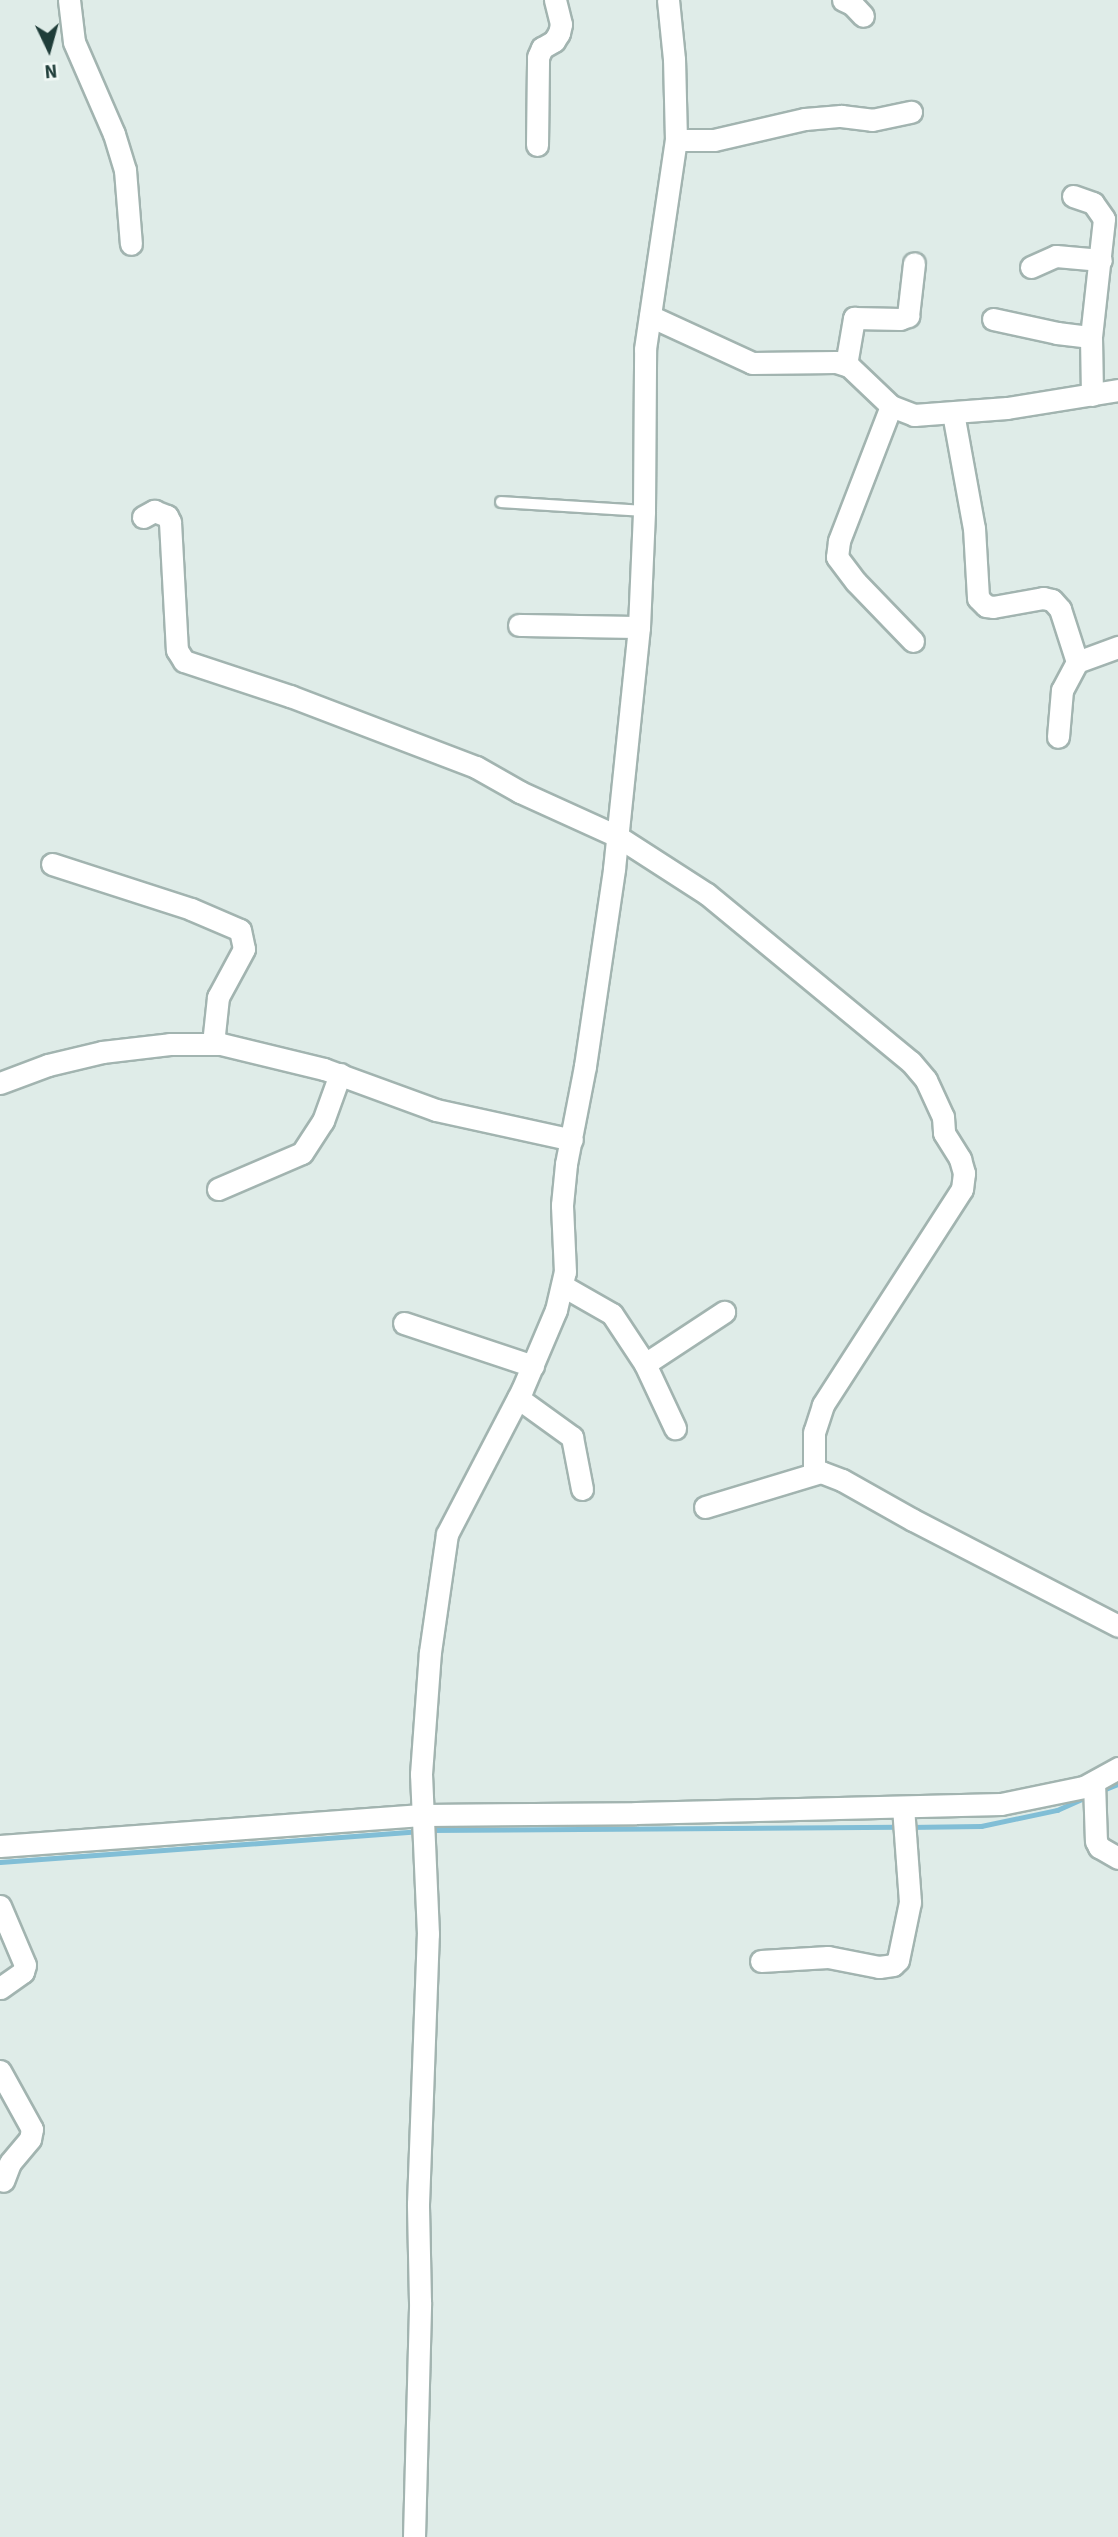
<!DOCTYPE html>
<html>
<head>
<meta charset="utf-8">
<style>
	body { margin:0 }
	#map { position:relative; width:1118px; height:2537px; overflow:hidden; background:#dfece8; font-family:"Source Sans 3",sans-serif }
	div>[style] { position:absolute }
	[style*='--x'] { left:calc(var(--x)*1px); top:calc(var(--y)*1px); width:calc(var(--w)*1px); rotate:calc(var(--a)*1deg) }
	.stream>* { height:5px; margin:-2.5px; padding:0 2.5px; transform-origin:2.5px; border-radius:2.5px; background:#81bed6 }
	.roads { filter:drop-shadow(2px 0 #a2b4b0) drop-shadow(-2px 0 #a2b4b0) drop-shadow(0 2px #a2b4b0) drop-shadow(0 -2px #a2b4b0) }
	.lane>* { height:10px; margin:-5px; padding:0 5px; transform-origin:5px; border-radius:5px; background:#fff }
	.street>* { height:21px; margin:-10.5px; padding:0 10.5px; transform-origin:10.5px; border-radius:10.5px; background:#fff }
	span { translate:-50% -50%; white-space:nowrap; text-align:center; line-height:1.15; -webkit-text-stroke:5px #f0f8f5; paint-order:stroke }
	.north { position:absolute; left:14px; top:14px; width:70px; height:70px; -webkit-text-stroke:5px #f0f8f5; paint-order:stroke; rotate:175deg; font-size:19px; font-weight:700; line-height:28px; text-align:center; color:#1f3d39 }
	.north::after { content:''; display:block; margin:auto; width:24px; height:32px; background:#1f3d39; clip-path:polygon(50% 0,100% 100%,50% 72%,0 100%) }
</style>
</head>
<body>
<div id="map">
	<div class="stream">
		<div style="--x:1098;--y:1792;--w:22;--a:-22"></div>
		<div style="--x:908;--y:1827;--w:73;--a:-0.8"></div>
		<div style="--x:981;--y:1826;--w:78;--a:-11.9"></div>
		<div style="--x:1057;--y:1810;--w:35;--a:-24"></div>
		<div style="--x:428;--y:1830;--w:470;--a:-0.4"></div>
		<div style="--x:0;--y:1862;--w:419;--a:-4.2"></div>
	</div>
	<div class="roads">
		<div class="lane">
			<div style="--x:501;--y:502;--w:143;--a:3.6"></div>
		</div>
		<div class="street">
			<div style="--x:69;--y:0;--w:42;--a:83.2"></div>
			<div style="--x:74;--y:42;--w:100;--a:66.5"></div>
			<div style="--x:114;--y:134;--w:38;--a:73"></div>
			<div style="--x:125;--y:170;--w:74;--a:85.4"></div>
			<div style="--x:843;--y:0;--w:10;--a:24"></div>
			<div style="--x:852;--y:4;--w:16;--a:47"></div>
			<div style="--x:676;--y:140;--w:38;--a:0"></div>
			<div style="--x:714;--y:140;--w:93;--a:-13"></div>
			<div style="--x:805;--y:119;--w:36;--a:-5"></div>
			<div style="--x:841;--y:116;--w:31;--a:7"></div>
			<div style="--x:872;--y:120;--w:40;--a:-12"></div>
			<div style="--x:537;--y:145;--w:88;--a:-89.3"></div>
			<div style="--x:538;--y:57;--w:10;--a:-66"></div>
			<div style="--x:542;--y:48;--w:14;--a:-30"></div>
			<div style="--x:554;--y:41;--w:9;--a:-58"></div>
			<div style="--x:559;--y:33;--w:9;--a:-77"></div>
			<div style="--x:561;--y:24;--w:25;--a:-104"></div>
			<div style="--x:1073;--y:196;--w:21;--a:19"></div>
			<div style="--x:1093;--y:203;--w:19;--a:55"></div>
			<div style="--x:1104;--y:219;--w:119;--a:96.3"></div>
			<div style="--x:1091;--y:337;--w:58;--a:89"></div>
			<div style="--x:1031;--y:267;--w:27;--a:-24"></div>
			<div style="--x:1056;--y:256;--w:45;--a:5.1"></div>
			<div style="--x:650;--y:316;--w:112;--a:24.7"></div>
			<div style="--x:752;--y:363;--w:84;--a:-0.7"></div>
			<div style="--x:836;--y:362;--w:14;--a:17"></div>
			<div style="--x:849;--y:366;--w:58;--a:43.6"></div>
			<div style="--x:891;--y:406;--w:25;--a:21"></div>
			<div style="--x:914;--y:415;--w:93;--a:-4.3"></div>
			<div style="--x:1007;--y:408;--w:112;--a:-9.2"></div>
			<div style="--x:993;--y:319;--w:66;--a:12.3"></div>
			<div style="--x:1057;--y:333;--w:34;--a:7"></div>
			<div style="--x:846;--y:365;--w:48;--a:-80.3"></div>
			<div style="--x:854;--y:318;--w:46;--a:1.2"></div>
			<div style="--x:900;--y:319;--w:9;--a:-21"></div>
			<div style="--x:908;--y:316;--w:53;--a:-83.5"></div>
			<div style="--x:891;--y:406;--w:145;--a:111.1"></div>
			<div style="--x:839;--y:541;--w:16;--a:97"></div>
			<div style="--x:837;--y:557;--w:31;--a:53"></div>
			<div style="--x:856;--y:582;--w:82;--a:46"></div>
			<div style="--x:953;--y:413;--w:117;--a:79.7"></div>
			<div style="--x:974;--y:528;--w:70;--a:86.7"></div>
			<div style="--x:978;--y:598;--w:11;--a:45"></div>
			<div style="--x:986;--y:606;--w:7;--a:8"></div>
			<div style="--x:993;--y:607;--w:51;--a:-10.2"></div>
			<div style="--x:1043;--y:598;--w:9;--a:13"></div>
			<div style="--x:1052;--y:600;--w:12;--a:48"></div>
			<div style="--x:1060;--y:609;--w:56;--a:72.2"></div>
			<div style="--x:1077;--y:662;--w:32;--a:118"></div>
			<div style="--x:1062;--y:690;--w:47;--a:94.9"></div>
			<div style="--x:143;--y:517;--w:13;--a:-29"></div>
			<div style="--x:154;--y:511;--w:14;--a:21"></div>
			<div style="--x:167;--y:516;--w:7;--a:63"></div>
			<div style="--x:170;--y:522;--w:128;--a:86.9"></div>
			<div style="--x:177;--y:650;--w:13;--a:58"></div>
			<div style="--x:184;--y:661;--w:112;--a:18.3"></div>
			<div style="--x:290;--y:696;--w:199;--a:20.9"></div>
			<div style="--x:476;--y:767;--w:51;--a:29.6"></div>
			<div style="--x:520;--y:792;--w:107;--a:24.4"></div>
			<div style="--x:617;--y:836;--w:107;--a:32.8"></div>
			<div style="--x:707;--y:894;--w:264;--a:39.5"></div>
			<div style="--x:911;--y:1062;--w:23;--a:50"></div>
			<div style="--x:926;--y:1080;--w:41;--a:65.3"></div>
			<div style="--x:943;--y:1117;--w:16;--a:86"></div>
			<div style="--x:944;--y:1133;--w:31;--a:58"></div>
			<div style="--x:960;--y:1159;--w:15;--a:74"></div>
			<div style="--x:964;--y:1173;--w:16;--a:97"></div>
			<div style="--x:962;--y:1189;--w:257;--a:122.8"></div>
			<div style="--x:823;--y:1405;--w:28;--a:108"></div>
			<div style="--x:814;--y:1432;--w:39;--a:90"></div>
			<div style="--x:519;--y:625;--w:120;--a:1"></div>
			<div style="--x:1077;--y:662;--w:44;--a:-20.1"></div>
			<div style="--x:52;--y:864;--w:146;--a:17.9"></div>
			<div style="--x:191;--y:909;--w:53;--a:23.2"></div>
			<div style="--x:240;--y:930;--w:19;--a:78"></div>
			<div style="--x:244;--y:949;--w:55;--a:118.4"></div>
			<div style="--x:218;--y:997;--w:47;--a:96.1"></div>
			<div style="--x:0;--y:1083;--w:51;--a:-20.6"></div>
			<div style="--x:48;--y:1065;--w:56;--a:-13.5"></div>
			<div style="--x:102;--y:1052;--w:68;--a:-6.7"></div>
			<div style="--x:170;--y:1044;--w:51;--a:0"></div>
			<div style="--x:221;--y:1044;--w:106;--a:13.6"></div>
			<div style="--x:324;--y:1069;--w:119;--a:20.1"></div>
			<div style="--x:436;--y:1110;--w:139;--a:12.4"></div>
			<div style="--x:218;--y:1189;--w:91;--a:-23.2"></div>
			<div style="--x:302;--y:1153;--w:38;--a:-57"></div>
			<div style="--x:323;--y:1121;--w:50;--a:-70.1"></div>
			<div style="--x:563;--y:1286;--w:56;--a:29.7"></div>
			<div style="--x:612;--y:1314;--w:60;--a:56.6"></div>
			<div style="--x:645;--y:1364;--w:71;--a:64.9"></div>
			<div style="--x:404;--y:1323;--w:136;--a:18.4"></div>
			<div style="--x:645;--y:1364;--w:95;--a:-33.4"></div>
			<div style="--x:518;--y:1398;--w:67;--a:35.8"></div>
			<div style="--x:572;--y:1437;--w:53;--a:79.1"></div>
			<div style="--x:705;--y:1507;--w:121;--a:-16.8"></div>
			<div style="--x:821;--y:1472;--w:22;--a:21"></div>
			<div style="--x:842;--y:1480;--w:81;--a:29.4"></div>
			<div style="--x:913;--y:1520;--w:231;--a:27.3"></div>
			<div style="--x:1094;--y:1782;--w:59;--a:88.1"></div>
			<div style="--x:1096;--y:1841;--w:7;--a:63"></div>
			<div style="--x:1099;--y:1847;--w:22;--a:30"></div>
			<div style="--x:0;--y:1846;--w:426;--a:-4.2"></div>
			<div style="--x:425;--y:1815;--w:211;--a:-0.5"></div>
			<div style="--x:636;--y:1813;--w:365;--a:-1.4"></div>
			<div style="--x:1001;--y:1804;--w:85;--a:-11.6"></div>
			<div style="--x:1084;--y:1787;--w:39;--a:-29"></div>
			<div style="--x:0;--y:1906;--w:64;--a:67"></div>
			<div style="--x:25;--y:1965;--w:7;--a:106"></div>
			<div style="--x:23;--y:1972;--w:28;--a:145"></div>
			<div style="--x:761;--y:1961;--w:67;--a:-3.4"></div>
			<div style="--x:828;--y:1957;--w:52;--a:11.1"></div>
			<div style="--x:879;--y:1967;--w:14;--a:-8"></div>
			<div style="--x:893;--y:1965;--w:7;--a:-45"></div>
			<div style="--x:898;--y:1960;--w:59;--a:-78.3"></div>
			<div style="--x:910;--y:1902;--w:95;--a:-94.2"></div>
			<div style="--x:0;--y:2071;--w:66;--a:61.1"></div>
			<div style="--x:32;--y:2129;--w:10;--a:101"></div>
			<div style="--x:30;--y:2139;--w:31;--a:130"></div>
			<div style="--x:10;--y:2163;--w:19;--a:111"></div>
			<div style="--x:414;--y:2537;--w:235;--a:-88.5"></div>
			<div style="--x:420;--y:2302;--w:98;--a:-91.2"></div>
			<div style="--x:418;--y:2204;--w:270;--a:-87.9"></div>
			<div style="--x:428;--y:1934;--w:160;--a:-92.5"></div>
			<div style="--x:421;--y:1774;--w:122;--a:-85.8"></div>
			<div style="--x:430;--y:1652;--w:119;--a:-81.8"></div>
			<div style="--x:447;--y:1534;--w:162;--a:-62.5"></div>
			<div style="--x:522;--y:1390;--w:87;--a:-67"></div>
			<div style="--x:556;--y:1310;--w:39;--a:-77"></div>
			<div style="--x:565;--y:1272;--w:67;--a:-92.6"></div>
			<div style="--x:562;--y:1205;--w:41;--a:-84.4"></div>
			<div style="--x:566;--y:1164;--w:100;--a:-79"></div>
			<div style="--x:585;--y:1066;--w:199;--a:-81.6"></div>
			<div style="--x:614;--y:869;--w:243;--a:-84.1"></div>
			<div style="--x:639;--y:627;--w:116;--a:-87.5"></div>
			<div style="--x:644;--y:511;--w:162;--a:-89.6"></div>
			<div style="--x:645;--y:349;--w:211;--a:-81.6"></div>
			<div style="--x:676;--y:140;--w:81;--a:-91.4"></div>
			<div style="--x:674;--y:59;--w:59;--a:-95.8"></div>
		</div>
	</div>
	<div class="north">N</div>
</div>
</body>
</html>
